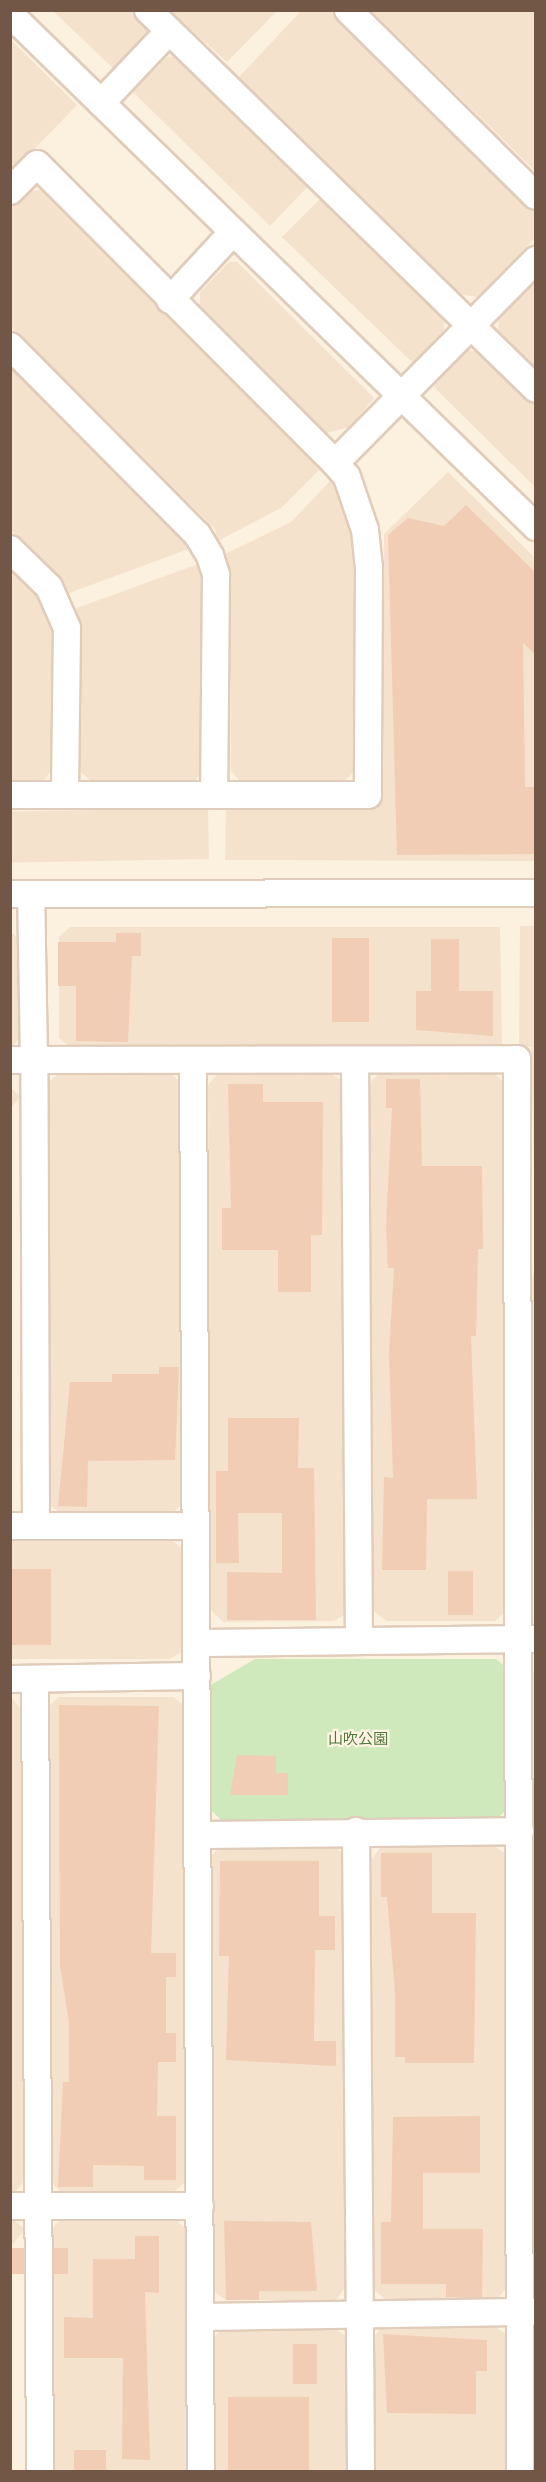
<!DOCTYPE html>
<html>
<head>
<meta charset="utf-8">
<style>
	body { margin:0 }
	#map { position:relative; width:546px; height:2482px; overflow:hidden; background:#fcf0de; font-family:Raleway,"Noto Sans JP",sans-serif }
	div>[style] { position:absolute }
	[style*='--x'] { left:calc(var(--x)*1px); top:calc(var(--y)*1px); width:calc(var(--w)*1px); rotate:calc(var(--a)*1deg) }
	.residential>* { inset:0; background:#f4e2cd; transform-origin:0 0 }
	.green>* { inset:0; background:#cfe9bd }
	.building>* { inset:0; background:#f2cdb5; transform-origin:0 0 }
	.roads { filter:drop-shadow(2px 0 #e0ccba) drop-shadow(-2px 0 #e0ccba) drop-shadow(0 2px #e0ccba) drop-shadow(0 -2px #e0ccba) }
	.minor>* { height:26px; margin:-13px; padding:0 13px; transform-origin:13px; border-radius:13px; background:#fff }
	span { translate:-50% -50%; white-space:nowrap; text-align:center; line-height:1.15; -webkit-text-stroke:4.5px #fff4e4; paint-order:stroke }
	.park-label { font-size:15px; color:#50783e }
	.frame { position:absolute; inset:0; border:12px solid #725646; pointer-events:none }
</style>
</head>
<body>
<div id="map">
	<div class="residential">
		<div style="clip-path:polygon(53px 11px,137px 11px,150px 24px,149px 41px,117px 72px)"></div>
		<div style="clip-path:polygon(170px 11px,277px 11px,227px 62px)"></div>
		<div style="clip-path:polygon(301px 11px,332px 11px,535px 207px,535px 238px,477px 297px,459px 294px,239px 77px)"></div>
		<div style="clip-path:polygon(372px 11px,535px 11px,535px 171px)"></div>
		<div style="clip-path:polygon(10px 39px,77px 105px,11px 173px,10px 173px)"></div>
		<div style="clip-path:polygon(182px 56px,311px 183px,270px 226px,133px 92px,167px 57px)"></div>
		<div style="clip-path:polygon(46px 190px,323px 466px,281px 508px,218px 541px,215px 529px,11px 327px,10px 210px,28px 191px)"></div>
		<div style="clip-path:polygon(323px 196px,445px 314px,444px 330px,413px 363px,282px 237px)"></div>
		<div style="clip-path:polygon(229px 262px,237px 262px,374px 398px,350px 427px,326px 433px,200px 308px,200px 292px)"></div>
		<div style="clip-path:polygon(535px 278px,535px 368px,498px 331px,499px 315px)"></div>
		<div style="clip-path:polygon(464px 350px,481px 352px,535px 405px,535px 487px,434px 387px)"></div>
		<div style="clip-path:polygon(10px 364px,194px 547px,69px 593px,11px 530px)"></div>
		<div style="clip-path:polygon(448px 472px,535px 558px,535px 861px,225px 860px,226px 807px,382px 804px,384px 534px)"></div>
		<div style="clip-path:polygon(335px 476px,356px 527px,354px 771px,344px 782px,239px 780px,231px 771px,229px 570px,223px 555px,291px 522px)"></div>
		<div style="clip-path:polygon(201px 563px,207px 575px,203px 773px,193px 782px,90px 780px,81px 772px,74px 609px)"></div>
		<div style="clip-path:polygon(10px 568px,43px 600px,54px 629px,54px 766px,43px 782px,11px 783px)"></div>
		<div style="left:208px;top:808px;width:51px;height:198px;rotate:89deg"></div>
		<div style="clip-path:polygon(520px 926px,535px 926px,535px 1225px,531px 1047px,519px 1047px)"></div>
		<div style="clip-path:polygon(70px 927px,500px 927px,502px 1046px,71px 1048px,59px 1038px,59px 937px)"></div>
		<div style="clip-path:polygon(10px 931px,22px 943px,20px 1038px,11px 1047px)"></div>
		<div style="clip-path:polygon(381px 1072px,492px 1072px,504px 1082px,507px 1563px,505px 1612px,495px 1621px,387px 1621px,372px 1610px,369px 1099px,371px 1081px)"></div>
		<div style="clip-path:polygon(59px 1073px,172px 1074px,182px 1085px,183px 1502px,174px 1512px,60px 1513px,48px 1503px,47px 1084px)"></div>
		<div style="clip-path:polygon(218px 1073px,331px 1074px,345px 1082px,345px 1614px,334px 1621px,223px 1622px,210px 1609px,208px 1085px)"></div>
		<div style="left:11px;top:1088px;width:13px;height:425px;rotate:42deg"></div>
		<div style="clip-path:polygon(535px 1263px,535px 1612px,531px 1285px)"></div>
		<div style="clip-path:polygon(10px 1539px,171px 1539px,183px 1550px,183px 1651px,170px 1659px,11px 1659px)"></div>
		<div style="clip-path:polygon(535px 1670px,535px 2289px,532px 1674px)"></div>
		<div style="clip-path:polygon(11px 1697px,23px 1712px,24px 2181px,15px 2192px,11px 2192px)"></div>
		<div style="clip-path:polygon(59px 1697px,174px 1697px,184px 1706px,185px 2182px,174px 2192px,62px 2193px,51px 2182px,50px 1705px)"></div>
		<div style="clip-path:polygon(333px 1845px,346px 1857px,347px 2285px,336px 2300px,226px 2300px,213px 2291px,211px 1856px,222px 1846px)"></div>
		<div style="clip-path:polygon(382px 1845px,493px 1845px,507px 1855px,507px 2287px,497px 2299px,385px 2299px,373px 2289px,372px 1859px)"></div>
		<div style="left:10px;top:2217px;width:19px;height:254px;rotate:39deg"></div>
		<div style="clip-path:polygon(62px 2218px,174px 2218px,186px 2229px,186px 2471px,52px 2471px,51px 2230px)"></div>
		<div style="clip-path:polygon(493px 2325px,508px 2336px,509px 2471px,374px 2472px,375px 2335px,383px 2326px)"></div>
		<div style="clip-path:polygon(332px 2326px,348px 2338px,348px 2471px,214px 2471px,213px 2338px,224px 2327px)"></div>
	</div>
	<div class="green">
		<div style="clip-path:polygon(255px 1659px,496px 1659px,508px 1669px,507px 1809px,497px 1819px,222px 1821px,211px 1810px,209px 1686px)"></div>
	</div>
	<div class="building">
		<div style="clip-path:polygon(466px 505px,536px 573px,536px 655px,523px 643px,525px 787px,536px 787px,536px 854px,397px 855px,388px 535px,408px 518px,444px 526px)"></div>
		<div style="clip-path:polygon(116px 933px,141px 933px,141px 956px,132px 956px,128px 1042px,76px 1041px,76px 986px,58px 986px,58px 942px,116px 942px)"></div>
		<div style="left:332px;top:938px;width:37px;height:84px"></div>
		<div style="clip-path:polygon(431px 939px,459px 939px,459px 991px,493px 991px,493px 1036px,416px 1030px,416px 991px,431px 991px)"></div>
		<div style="clip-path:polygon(386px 1079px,420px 1079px,422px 1166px,482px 1166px,483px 1249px,478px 1249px,476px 1336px,471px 1336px,477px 1499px,427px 1499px,426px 1570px,382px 1570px,384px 1477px,393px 1478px,389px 1353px,394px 1268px,388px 1268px,386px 1227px,392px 1108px,386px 1108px)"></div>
		<div style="clip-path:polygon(228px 1084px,263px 1084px,263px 1102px,323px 1102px,322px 1235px,311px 1235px,311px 1292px,278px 1292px,278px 1250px,222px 1250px,222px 1208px,231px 1208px)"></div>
		<div style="clip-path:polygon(159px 1367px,179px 1367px,175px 1460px,88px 1461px,87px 1507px,58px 1506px,70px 1382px,112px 1382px,112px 1374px,159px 1374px)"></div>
		<div style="clip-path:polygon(228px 1418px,299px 1418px,298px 1468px,314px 1468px,316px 1620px,227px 1620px,227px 1572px,282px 1573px,282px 1513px,238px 1513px,239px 1563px,216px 1563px,216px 1471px,228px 1471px)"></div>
		<div style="left:10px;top:1569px;width:41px;height:76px"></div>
		<div style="left:448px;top:1571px;width:25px;height:44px"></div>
		<div style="clip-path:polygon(59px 1705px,159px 1706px,151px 1953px,176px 1953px,176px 1977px,166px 1977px,166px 2033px,176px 2033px,176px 2062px,158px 2062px,157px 2116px,176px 2116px,176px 2180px,144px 2180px,144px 2166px,93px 2165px,93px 2187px,58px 2187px,63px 2082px,69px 2082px,69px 2023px,60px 1965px)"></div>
		<div style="clip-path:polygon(237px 1755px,276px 1756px,276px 1773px,288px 1773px,288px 1795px,230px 1795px)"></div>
		<div style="clip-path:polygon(381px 1853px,432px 1853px,432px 1913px,476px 1913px,474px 2063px,405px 2063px,405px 2057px,395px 2057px,395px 1993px,387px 1897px,381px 1897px)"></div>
		<div style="clip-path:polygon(220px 1861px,319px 1861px,319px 1916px,335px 1916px,335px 1950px,315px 1950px,314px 2041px,336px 2041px,336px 2066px,226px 2060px,229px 1956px,219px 1956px)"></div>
		<div style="clip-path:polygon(480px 2116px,480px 2173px,423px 2173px,423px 2229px,483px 2229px,482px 2298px,446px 2297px,446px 2284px,381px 2284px,381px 2222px,391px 2222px,393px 2117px)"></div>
		<div style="clip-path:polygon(224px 2221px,311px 2222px,317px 2291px,259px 2291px,259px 2300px,226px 2300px)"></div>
		<div style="clip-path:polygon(135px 2236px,159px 2236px,159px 2293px,145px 2292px,150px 2460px,122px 2459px,123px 2358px,64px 2358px,64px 2317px,93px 2318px,93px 2259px,135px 2259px)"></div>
		<div style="left:10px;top:2248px;width:14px;height:26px"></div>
		<div style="left:54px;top:2248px;width:14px;height:26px"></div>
		<div style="clip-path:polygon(383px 2334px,487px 2340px,487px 2371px,476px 2371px,476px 2414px,387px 2413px)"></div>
		<div style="left:293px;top:2344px;width:24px;height:40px"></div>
		<div style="left:228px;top:2397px;width:81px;height:75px"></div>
		<div style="left:74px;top:2450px;width:32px;height:22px"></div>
	</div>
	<div class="roads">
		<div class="minor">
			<div style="--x:148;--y:10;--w:542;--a:44.33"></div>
			<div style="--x:348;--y:10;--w:264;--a:44.7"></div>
			<div style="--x:10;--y:14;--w:735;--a:44.28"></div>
			<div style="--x:101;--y:103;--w:99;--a:-46.6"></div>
			<div style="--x:10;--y:191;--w:38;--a:-45"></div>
			<div style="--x:37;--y:164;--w:422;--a:45.1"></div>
			<div style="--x:335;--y:463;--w:18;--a:49"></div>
			<div style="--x:347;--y:477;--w:56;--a:71.2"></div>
			<div style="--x:365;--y:530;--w:37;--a:84"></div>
			<div style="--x:369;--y:567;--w:228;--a:90.3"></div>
			<div style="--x:368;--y:795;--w:358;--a:180"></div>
			<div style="--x:170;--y:300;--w:93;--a:-47.2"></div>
			<div style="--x:10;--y:346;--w:265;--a:45.2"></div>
			<div style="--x:197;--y:534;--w:26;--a:59"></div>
			<div style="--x:210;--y:556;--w:20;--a:72"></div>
			<div style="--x:216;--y:575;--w:219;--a:90.5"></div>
			<div style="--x:335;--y:463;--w:286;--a:-45.3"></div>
			<div style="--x:10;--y:549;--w:54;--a:44.3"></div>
			<div style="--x:49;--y:587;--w:45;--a:66.3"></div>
			<div style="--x:67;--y:628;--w:167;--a:90.7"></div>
			<div style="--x:10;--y:894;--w:526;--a:-0.11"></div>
			<div style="--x:10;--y:1060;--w:24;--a:0"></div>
			<div style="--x:34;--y:1060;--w:166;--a:-91"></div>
			<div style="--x:193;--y:1060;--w:1412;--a:89.68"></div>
			<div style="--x:355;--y:1060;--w:581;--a:89.61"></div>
			<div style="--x:10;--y:1526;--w:186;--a:0"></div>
			<div style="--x:36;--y:1526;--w:466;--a:-90.2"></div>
			<div style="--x:34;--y:1060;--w:483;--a:-0.1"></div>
			<div style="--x:517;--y:1059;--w:1413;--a:89.88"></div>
			<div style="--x:197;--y:1643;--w:339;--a:-0.7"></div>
			<div style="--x:10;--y:1679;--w:187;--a:-0.9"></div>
			<div style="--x:35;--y:1679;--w:793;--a:89.64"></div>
			<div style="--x:356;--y:1831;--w:641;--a:89.55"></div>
			<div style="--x:198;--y:1835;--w:322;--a:-0.7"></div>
			<div style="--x:10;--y:2206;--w:190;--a:0"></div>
			<div style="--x:200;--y:2317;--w:336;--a:-0.9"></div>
		</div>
	</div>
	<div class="park-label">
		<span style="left:358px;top:1740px">山吹公園</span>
	</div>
	<div class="frame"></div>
</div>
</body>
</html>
